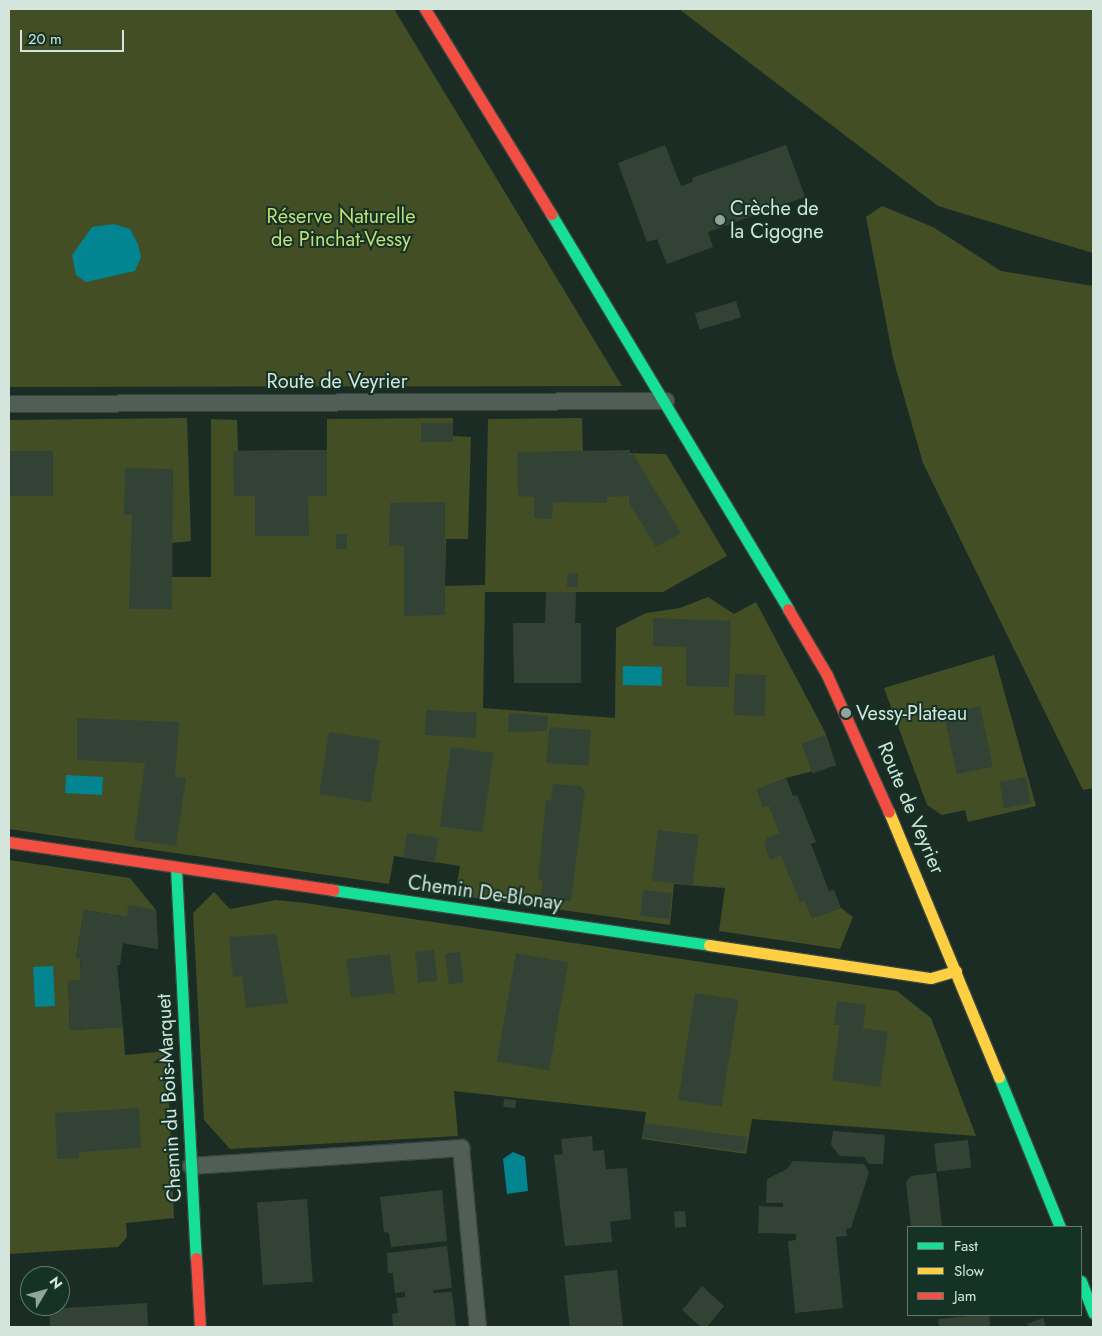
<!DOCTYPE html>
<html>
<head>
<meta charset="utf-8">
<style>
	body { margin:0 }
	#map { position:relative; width:1102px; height:1336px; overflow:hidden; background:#1b2c25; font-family:Jost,sans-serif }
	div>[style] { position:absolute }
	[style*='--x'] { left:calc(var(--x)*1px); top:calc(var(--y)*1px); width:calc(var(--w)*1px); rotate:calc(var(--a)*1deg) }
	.green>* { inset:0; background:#434e25 }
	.water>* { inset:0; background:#028491; transform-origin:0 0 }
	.building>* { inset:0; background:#324336; transform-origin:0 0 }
	.roads { filter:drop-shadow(1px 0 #38463f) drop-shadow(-1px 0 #38463f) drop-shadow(0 1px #38463f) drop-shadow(0 -1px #38463f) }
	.lane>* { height:16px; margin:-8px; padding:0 8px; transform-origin:8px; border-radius:8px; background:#515d57 }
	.fast>* { height:11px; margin:-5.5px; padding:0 5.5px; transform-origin:5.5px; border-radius:5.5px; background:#16e098 }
	.slow>* { height:11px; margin:-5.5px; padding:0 5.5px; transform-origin:5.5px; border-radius:5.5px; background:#ffcf43 }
	.jam>* { height:11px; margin:-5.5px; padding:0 5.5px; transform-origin:5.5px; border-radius:5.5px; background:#f24e42 }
	.dots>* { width:14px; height:14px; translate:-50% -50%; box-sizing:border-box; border:2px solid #143326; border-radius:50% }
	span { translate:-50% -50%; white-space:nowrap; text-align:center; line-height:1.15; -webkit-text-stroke:4px #143326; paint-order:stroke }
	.poi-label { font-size:20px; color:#d4e5dd }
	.left { translate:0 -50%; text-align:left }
	.park-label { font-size:20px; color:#c5de78 }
	.street-label { font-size:20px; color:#d4e5dd }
	.frame { position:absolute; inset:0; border:10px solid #d4e5dd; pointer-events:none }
	.legend { position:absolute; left:907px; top:1226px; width:175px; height:90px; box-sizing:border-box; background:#143326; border:1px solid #617a6f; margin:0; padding:6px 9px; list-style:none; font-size:15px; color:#d4e5dd }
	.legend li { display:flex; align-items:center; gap:10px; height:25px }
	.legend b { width:25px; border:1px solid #617a6f }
	.north { position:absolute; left:20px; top:1266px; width:50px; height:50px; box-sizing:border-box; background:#143326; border:1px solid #617a6f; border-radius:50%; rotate:53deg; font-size:14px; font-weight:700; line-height:20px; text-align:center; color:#d4e5dd }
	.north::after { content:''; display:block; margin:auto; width:18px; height:22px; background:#93a49d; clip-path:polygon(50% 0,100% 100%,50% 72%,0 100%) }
	.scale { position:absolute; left:20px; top:30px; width:104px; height:22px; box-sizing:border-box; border:2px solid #d4e5dd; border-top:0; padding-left:6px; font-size:15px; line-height:18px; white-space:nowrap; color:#d4e5dd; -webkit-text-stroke:4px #143326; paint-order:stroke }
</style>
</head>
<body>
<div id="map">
	<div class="green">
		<div style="clip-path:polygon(9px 9px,394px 9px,622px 386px,9px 387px)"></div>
		<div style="clip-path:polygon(679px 9px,1093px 9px,1093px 253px,938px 206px)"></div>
		<div style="clip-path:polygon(882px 206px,933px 227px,1001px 271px,1093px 286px,1093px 788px,1083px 790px,923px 463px,893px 358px,866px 217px)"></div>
		<div style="clip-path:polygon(187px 418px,191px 541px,172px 543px,172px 577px,211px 577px,211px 419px,237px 420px,238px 451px,327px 450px,327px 419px,453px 418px,453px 436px,471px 437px,468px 539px,446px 539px,445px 586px,485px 585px,488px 419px,582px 418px,583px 452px,666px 454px,727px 556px,663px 592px,485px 592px,483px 708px,615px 718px,616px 628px,646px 613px,680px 608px,708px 597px,734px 614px,756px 602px,825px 732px,836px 765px,786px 778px,757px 790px,763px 807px,769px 805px,787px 853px,800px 902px,805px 900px,812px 918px,841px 908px,853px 917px,840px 949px,719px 931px,725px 888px,674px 884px,670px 925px,455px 895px,460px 866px,394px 856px,389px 884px,9px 829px,9px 420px)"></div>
		<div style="clip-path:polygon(994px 655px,1036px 806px,968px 822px,965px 810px,942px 815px,927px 805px,884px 688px)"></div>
		<div style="clip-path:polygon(9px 860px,130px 878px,156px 910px,158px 949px,123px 943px,127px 917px,84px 910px,76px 958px,80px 959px,81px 980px,68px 981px,70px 1030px,123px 1027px,125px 1055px,167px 1051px,174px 1218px,126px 1223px,127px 1237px,118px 1247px,9px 1254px)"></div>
		<div style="clip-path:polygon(214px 892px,230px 909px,276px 900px,305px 903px,897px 991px,931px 1018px,976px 1136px,752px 1119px,746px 1154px,642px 1139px,646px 1112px,454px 1091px,458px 1136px,230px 1149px,204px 1120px,193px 913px)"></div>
	</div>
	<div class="water">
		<div style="clip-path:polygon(114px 224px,130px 229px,138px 244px,141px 257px,135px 271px,86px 282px,76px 275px,72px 255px,92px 227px)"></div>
		<div style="left:623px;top:666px;width:39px;height:19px;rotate:1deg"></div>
		<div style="left:66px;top:775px;width:37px;height:18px;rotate:3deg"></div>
		<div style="left:53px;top:966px;width:40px;height:20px;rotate:87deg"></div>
		<div style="clip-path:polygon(513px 1152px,525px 1157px,528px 1191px,507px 1194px,503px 1159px)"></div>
	</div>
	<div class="building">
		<div style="clip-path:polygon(665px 145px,681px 186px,693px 182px,692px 178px,786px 145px,805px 197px,708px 232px,713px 247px,667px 264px,657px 239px,647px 242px,618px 163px)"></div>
		<div style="left:736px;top:301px;width:17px;height:43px;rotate:73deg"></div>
		<div style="left:453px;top:423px;width:19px;height:32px;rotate:90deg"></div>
		<div style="clip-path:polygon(327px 450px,327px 496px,308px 496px,309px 536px,255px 536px,255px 496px,234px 496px,233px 451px)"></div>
		<div style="clip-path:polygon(630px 450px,629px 456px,633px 454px,681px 533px,656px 547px,629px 503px,629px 496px,607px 497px,607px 503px,553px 502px,552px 519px,534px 518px,534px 497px,518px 496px,517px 452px)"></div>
		<div style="left:9px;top:451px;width:44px;height:45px"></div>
		<div style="clip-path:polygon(125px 468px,173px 469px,172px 609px,129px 609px,132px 515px,124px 515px)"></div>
		<div style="clip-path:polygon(445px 502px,445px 615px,404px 616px,404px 546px,389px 545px,390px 503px)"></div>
		<div style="left:336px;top:534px;width:11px;height:15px"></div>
		<div style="clip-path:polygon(568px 573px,578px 574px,578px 587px,567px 587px)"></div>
		<div style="clip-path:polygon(546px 592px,576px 592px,575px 623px,581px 623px,581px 683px,514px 683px,513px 623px,545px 623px)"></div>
		<div style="clip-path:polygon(653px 618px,731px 621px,729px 687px,686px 686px,686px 647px,653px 646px)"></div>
		<div style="left:735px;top:674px;width:31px;height:41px;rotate:2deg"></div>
		<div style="left:980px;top:706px;width:62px;height:37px;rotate:78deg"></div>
		<div style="left:426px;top:710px;width:51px;height:25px;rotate:3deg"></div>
		<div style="clip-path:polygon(509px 713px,548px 716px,547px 731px,508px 732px)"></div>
		<div style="clip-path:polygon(77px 718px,179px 722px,175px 777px,186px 778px,176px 846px,134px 840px,145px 763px,77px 760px)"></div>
		<div style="left:549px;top:727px;width:42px;height:36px;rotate:4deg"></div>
		<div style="left:329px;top:732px;width:52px;height:63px;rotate:9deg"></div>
		<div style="left:825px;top:735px;width:32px;height:25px;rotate:70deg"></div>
		<div style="left:451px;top:747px;width:43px;height:80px;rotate:8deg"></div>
		<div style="left:1026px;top:777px;width:27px;height:27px;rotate:80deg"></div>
		<div style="clip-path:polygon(786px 778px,793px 796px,797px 795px,816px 842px,811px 844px,829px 891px,834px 890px,841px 908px,812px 918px,805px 900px,800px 903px,781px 855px,770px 860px,764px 844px,767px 838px,779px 833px,769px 805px,763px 807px,757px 790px)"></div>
		<div style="clip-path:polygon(553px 784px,581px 786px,585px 791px,571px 901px,540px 899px,543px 880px,538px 880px,546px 800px,551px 801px)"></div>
		<div style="left:658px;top:830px;width:41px;height:51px;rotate:7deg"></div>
		<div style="left:407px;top:833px;width:32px;height:25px;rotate:9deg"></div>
		<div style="left:643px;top:890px;width:29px;height:26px;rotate:6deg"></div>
		<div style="clip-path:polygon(128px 905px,156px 910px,158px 949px,123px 943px,120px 965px,117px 965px,123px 1027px,70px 1030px,68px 981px,81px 980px,80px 959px,76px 958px,84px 910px,127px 917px)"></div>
		<div style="clip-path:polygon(276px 934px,288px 1003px,246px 1008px,242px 976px,233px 977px,229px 937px)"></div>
		<div style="left:434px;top:950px;width:31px;height:19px;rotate:84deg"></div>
		<div style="left:460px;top:952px;width:31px;height:15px;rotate:83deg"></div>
		<div style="left:516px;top:953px;width:53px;height:110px;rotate:10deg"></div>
		<div style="left:390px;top:954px;width:39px;height:44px;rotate:83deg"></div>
		<div style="left:695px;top:993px;width:44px;height:108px;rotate:9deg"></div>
		<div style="clip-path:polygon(837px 1001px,866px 1005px,863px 1028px,888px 1032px,880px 1087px,832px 1080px,840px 1025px,834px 1025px)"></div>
		<div style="left:504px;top:1099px;width:12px;height:8px;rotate:5deg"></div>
		<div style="clip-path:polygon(139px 1108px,141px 1148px,79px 1152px,79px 1158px,57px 1159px,55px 1113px)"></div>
		<div style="left:645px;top:1123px;width:103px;height:15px;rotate:8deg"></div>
		<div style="clip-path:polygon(833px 1131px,885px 1135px,883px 1164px,869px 1164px,864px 1157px,840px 1156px,831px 1145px)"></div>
		<div style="clip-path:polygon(592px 1136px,593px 1151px,604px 1150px,606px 1169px,627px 1168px,631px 1219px,610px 1222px,612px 1242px,565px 1246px,554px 1155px,563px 1154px,561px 1139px)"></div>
		<div style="left:968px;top:1140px;width:28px;height:34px;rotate:84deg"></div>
		<div style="clip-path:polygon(793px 1161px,864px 1164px,869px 1172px,851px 1228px,846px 1229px,847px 1236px,836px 1237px,843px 1308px,795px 1313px,788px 1241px,796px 1240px,796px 1234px,758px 1233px,759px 1206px,783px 1207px,783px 1203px,766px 1203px,767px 1179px,787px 1169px)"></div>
		<div style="clip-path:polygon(936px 1173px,942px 1226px,911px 1227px,906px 1182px,911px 1176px)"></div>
		<div style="clip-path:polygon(442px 1190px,447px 1241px,391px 1247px,389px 1233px,384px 1232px,380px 1197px)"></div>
		<div style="left:307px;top:1199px;width:83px;height:50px;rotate:86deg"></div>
		<div style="left:685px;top:1211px;width:16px;height:11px;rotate:86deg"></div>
		<div style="clip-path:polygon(447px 1246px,452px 1288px,433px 1290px,433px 1293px,452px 1292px,456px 1327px,393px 1327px,392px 1314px,398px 1313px,396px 1298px,405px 1297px,405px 1292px,395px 1293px,393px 1273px,388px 1273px,387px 1253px)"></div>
		<div style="left:617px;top:1270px;width:57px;height:53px;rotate:84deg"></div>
		<div style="clip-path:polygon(702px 1286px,724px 1306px,707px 1327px,701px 1327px,682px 1310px)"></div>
		<div style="clip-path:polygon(147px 1303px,148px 1327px,50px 1327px,49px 1309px)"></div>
		<div style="clip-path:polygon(981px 1315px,989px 1315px,990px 1327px,939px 1327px,938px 1319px)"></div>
		<div style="clip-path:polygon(1043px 1318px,1046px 1327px,1029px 1327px,1027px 1324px)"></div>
	</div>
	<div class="roads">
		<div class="lane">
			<div style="--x:9;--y:404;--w:657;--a:-0.26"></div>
			<div style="--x:191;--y:1166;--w:271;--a:-3.8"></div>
			<div style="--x:461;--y:1148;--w:180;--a:84.6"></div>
		</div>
		<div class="fast">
			<div style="--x:551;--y:214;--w:461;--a:59"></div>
			<div style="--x:176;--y:868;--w:391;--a:87.1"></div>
			<div style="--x:333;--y:890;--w:380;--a:8.3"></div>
			<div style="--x:999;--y:1077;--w:162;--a:67.9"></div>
			<div style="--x:1081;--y:1281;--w:34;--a:69"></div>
		</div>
		<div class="slow">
			<div style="--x:889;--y:812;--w:287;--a:67.5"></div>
			<div style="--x:709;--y:945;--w:224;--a:8.5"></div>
			<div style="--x:931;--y:978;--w:26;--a:-16"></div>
		</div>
		<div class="jam">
			<div style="--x:425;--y:9;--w:241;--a:58.4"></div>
			<div style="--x:788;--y:609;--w:77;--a:59.4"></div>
			<div style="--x:827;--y:675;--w:150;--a:65.7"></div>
			<div style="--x:9;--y:842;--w:328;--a:8.4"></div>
			<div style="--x:196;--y:1258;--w:69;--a:86.7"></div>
		</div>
	</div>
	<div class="dots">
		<div style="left:720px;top:220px;background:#93a49d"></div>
		<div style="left:846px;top:713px;background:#93a49d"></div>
	</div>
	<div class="poi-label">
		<span class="left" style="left:730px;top:220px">Crèche de<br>la Cigogne</span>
		<span class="left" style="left:856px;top:713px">Vessy-Plateau</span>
	</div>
	<div class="park-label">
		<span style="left:341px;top:228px">Réserve Naturelle<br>de Pinchat-Vessy</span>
	</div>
	<div class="street-label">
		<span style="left:337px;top:381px">Route de Veyrier</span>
		<span style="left:911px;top:808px;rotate:67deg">Route de Veyrier</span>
		<span style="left:485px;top:893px;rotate:8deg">Chemin De-Blonay</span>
		<span style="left:169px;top:1098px;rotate:-93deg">Chemin du Bois-Marquet</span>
	</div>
	<div class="frame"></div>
	<ul class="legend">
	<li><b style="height:6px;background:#16e098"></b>Fast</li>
	<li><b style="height:6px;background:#ffcf43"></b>Slow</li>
	<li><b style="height:6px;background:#f24e42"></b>Jam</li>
	</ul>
	<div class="north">N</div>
	<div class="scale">20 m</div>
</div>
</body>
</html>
